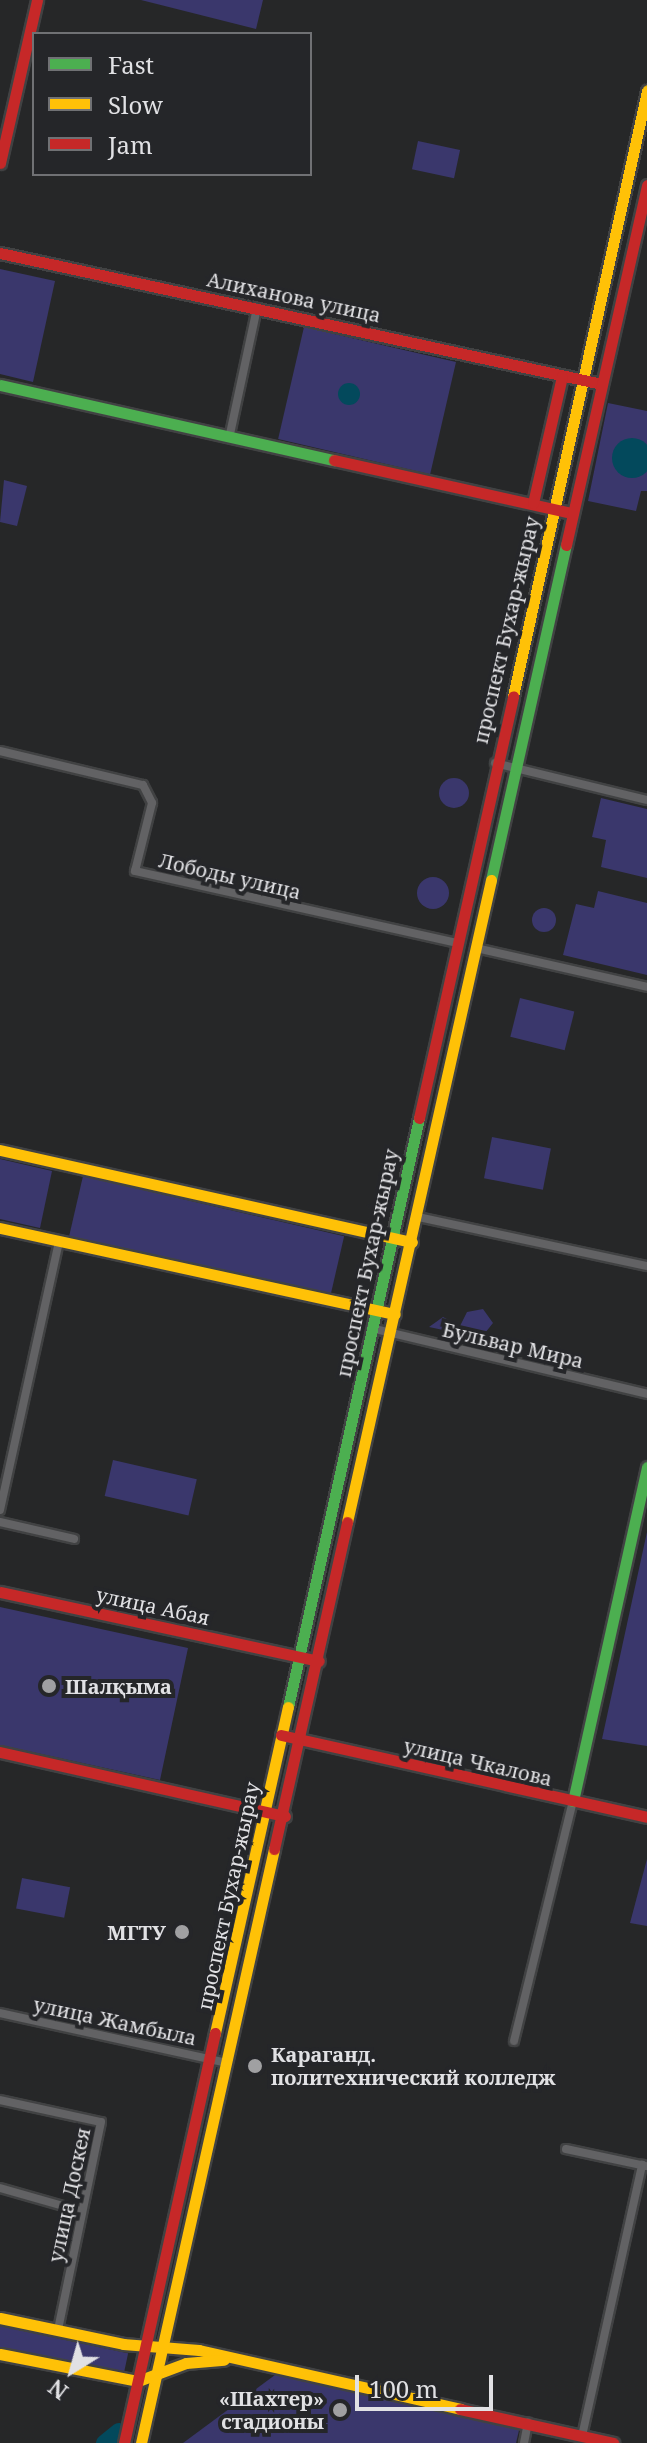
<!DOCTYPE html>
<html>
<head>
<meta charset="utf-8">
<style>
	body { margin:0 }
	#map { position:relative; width:647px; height:2443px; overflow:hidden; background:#262728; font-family:"Noto Serif",serif }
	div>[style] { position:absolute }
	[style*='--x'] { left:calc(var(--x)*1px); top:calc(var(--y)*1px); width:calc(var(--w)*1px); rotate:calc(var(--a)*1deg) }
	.green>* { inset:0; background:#3a376c; transform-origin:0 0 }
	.round { border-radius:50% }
	.water>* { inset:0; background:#03495c }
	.river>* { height:16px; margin:-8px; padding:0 8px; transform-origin:8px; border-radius:8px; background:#03495c }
	.roads { filter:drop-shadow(2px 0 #414243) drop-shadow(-2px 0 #414243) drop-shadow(0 2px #414243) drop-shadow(0 -2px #414243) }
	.street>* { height:8px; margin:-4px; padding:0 4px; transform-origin:4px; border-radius:4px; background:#626264 }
	.fast>* { height:11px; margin:-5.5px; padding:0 5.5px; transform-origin:5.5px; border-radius:5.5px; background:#4caf50 }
	.slow>* { height:11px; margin:-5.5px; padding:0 5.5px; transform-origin:5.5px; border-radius:5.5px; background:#ffc107 }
	.jam>* { height:11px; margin:-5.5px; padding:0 5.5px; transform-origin:5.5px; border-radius:5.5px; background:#c62828 }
	.dots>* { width:22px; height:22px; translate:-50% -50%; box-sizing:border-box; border:4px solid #252629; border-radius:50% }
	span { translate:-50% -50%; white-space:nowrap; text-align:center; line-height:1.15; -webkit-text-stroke:8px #252629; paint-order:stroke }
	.street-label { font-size:20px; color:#e1e1e4 }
	.poi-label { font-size:20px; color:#e1e1e4; font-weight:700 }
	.left { translate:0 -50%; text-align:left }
	.right { translate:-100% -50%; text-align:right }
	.legend { position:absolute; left:32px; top:32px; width:280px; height:144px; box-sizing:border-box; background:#252629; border:2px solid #707174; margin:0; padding:10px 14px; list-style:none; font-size:24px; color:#e1e1e4 }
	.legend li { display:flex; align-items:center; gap:16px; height:40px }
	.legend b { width:40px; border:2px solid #707174 }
	.north { position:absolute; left:32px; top:2331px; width:80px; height:80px; -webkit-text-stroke:6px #252629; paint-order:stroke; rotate:217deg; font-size:22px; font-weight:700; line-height:32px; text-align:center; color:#e1e1e4 }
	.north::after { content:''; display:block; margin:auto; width:28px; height:36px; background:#e1e1e4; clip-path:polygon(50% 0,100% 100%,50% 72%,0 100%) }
	.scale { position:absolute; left:355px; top:2375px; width:138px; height:36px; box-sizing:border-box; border:4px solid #e1e1e4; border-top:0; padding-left:10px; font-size:24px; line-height:28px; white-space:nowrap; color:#e1e1e4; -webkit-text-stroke:6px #252629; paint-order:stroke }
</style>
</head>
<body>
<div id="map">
	<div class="green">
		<div style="clip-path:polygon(141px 0,263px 0,256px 29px)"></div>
		<div style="left:418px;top:141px;width:43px;height:29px;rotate:12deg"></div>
		<div style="clip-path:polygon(0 269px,55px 281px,33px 382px,0 374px)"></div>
		<div style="left:304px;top:327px;width:156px;height:115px;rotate:13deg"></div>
		<div style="clip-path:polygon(608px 403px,647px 411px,647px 491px,641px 491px,636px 511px,588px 501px)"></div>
		<div style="clip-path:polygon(4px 480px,27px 486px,17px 526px,0 522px)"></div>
		<div class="round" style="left:439px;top:778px;width:30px;height:30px"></div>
		<div style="clip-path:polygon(601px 798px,647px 809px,647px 878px,601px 867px,606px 840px,592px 837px)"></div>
		<div class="round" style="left:417px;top:877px;width:32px;height:32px"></div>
		<div style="clip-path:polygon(598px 891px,647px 903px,647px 975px,563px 955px,576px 904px,594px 908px)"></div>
		<div class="round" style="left:532px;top:908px;width:24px;height:24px"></div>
		<div style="left:520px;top:998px;width:56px;height:40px;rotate:14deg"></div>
		<div style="left:492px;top:1137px;width:60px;height:42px;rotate:11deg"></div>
		<div style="clip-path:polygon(0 1159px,52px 1171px,40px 1228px,0 1219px)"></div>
		<div style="left:83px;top:1176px;width:268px;height:62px;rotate:13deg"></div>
		<div style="clip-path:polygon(483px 1309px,493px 1323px,481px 1338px,429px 1327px,443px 1317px,460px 1326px,467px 1312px)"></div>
		<div style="left:113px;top:1460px;width:86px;height:37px;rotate:13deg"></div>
		<div style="clip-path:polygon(647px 1532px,647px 1746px,602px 1739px)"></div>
		<div style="clip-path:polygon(0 1607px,188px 1648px,160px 1780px,0 1745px)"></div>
		<div style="clip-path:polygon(647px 1859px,647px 1926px,630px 1923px)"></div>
		<div style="left:22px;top:1878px;width:49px;height:31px;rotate:11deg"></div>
		<div style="left:0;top:2326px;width:131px;height:23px;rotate:12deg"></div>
		<div style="clip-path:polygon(279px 2372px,520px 2426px,516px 2443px,183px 2443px)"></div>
	</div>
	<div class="water">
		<div class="round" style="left:338px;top:383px;width:22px;height:22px"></div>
		<div class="round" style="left:612px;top:438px;width:40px;height:40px"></div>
	</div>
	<div class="river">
		<div style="--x:104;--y:2443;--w:19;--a:-39"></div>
	</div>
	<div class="roads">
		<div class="street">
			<div style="--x:230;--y:434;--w:129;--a:-77.9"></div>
			<div style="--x:0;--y:751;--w:147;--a:13.4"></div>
			<div style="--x:143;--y:785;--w:20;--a:63"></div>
			<div style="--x:152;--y:803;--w:70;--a:104"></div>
			<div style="--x:135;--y:871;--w:329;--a:12.6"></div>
			<div style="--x:495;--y:763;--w:156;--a:13.7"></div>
			<div style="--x:476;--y:948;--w:175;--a:12.8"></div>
			<div style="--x:418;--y:1217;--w:234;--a:12.1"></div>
			<div style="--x:371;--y:1328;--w:284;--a:13.4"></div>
			<div style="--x:0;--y:1510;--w:275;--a:-77.6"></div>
			<div style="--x:0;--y:1522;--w:76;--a:12.9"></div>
			<div style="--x:0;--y:2013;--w:228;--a:12.4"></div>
			<div style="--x:514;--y:2041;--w:247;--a:-76.2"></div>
			<div style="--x:0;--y:2100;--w:103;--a:12.3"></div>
			<div style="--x:101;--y:2122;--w:212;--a:101.7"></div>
			<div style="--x:566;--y:2149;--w:82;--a:12"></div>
			<div style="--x:0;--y:2188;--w:84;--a:15.9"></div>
			<div style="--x:582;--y:2436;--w:278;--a:-77.5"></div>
			<div style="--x:524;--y:2443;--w:21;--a:-79"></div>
		</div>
		<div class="fast">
			<div style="--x:0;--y:385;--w:342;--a:12.7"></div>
			<div style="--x:491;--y:880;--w:343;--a:-77.4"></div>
			<div style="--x:288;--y:1707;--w:603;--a:-77.46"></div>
			<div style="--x:573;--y:1801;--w:342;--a:-77.5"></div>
		</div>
		<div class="slow">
			<div style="--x:513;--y:696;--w:620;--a:-77.51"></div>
			<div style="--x:0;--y:1150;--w:422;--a:12.6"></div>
			<div style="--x:0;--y:1228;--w:404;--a:12.3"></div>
			<div style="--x:347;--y:1522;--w:658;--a:-77.36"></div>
			<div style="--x:215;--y:2033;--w:334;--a:-77.4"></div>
			<div style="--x:0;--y:2318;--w:126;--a:11.9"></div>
			<div style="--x:123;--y:2344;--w:76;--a:4.5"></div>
			<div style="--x:199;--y:2350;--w:268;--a:12.7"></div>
			<div style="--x:0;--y:2354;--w:141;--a:11.1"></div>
			<div style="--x:138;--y:2381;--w:51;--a:-20.6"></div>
			<div style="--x:186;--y:2363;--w:38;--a:-5"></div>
			<div style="--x:141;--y:2443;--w:609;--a:-77.38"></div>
		</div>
		<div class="jam">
			<div style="--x:0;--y:163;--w:167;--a:-77.2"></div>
			<div style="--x:0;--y:253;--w:616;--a:12.28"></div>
			<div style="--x:334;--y:460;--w:244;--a:12.6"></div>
			<div style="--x:533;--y:503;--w:130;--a:-77.1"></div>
			<div style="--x:566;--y:545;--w:369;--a:-77.3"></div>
			<div style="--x:419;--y:1118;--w:432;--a:-77.4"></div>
			<div style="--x:0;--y:1592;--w:326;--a:12.2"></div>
			<div style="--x:281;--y:1735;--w:375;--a:12.6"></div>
			<div style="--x:0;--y:1752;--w:292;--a:12.7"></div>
			<div style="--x:274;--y:1849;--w:335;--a:-77.4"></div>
			<div style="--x:460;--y:2409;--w:157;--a:12.5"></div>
			<div style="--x:124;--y:2443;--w:420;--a:-77.5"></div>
		</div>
	</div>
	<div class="dots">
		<div style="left:49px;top:1686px;background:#a0a0a2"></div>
		<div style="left:182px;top:1932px;background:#a0a0a2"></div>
		<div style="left:255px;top:2066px;background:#a0a0a2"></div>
		<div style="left:340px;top:2410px;background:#a0a0a2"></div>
	</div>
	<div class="street-label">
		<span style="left:294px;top:297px;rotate:12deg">Алиханова улица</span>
		<span style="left:506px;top:630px;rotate:-77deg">проспект Бухар-жырау</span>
		<span style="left:230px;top:876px;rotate:13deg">Лободы улица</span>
		<span style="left:367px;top:1263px;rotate:-78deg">проспект Бухар-жырау</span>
		<span style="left:513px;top:1345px;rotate:13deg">Бульвар Мира</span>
		<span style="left:153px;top:1606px;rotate:12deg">улица Абая</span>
		<span style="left:478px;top:1762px;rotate:13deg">улица Чкалова</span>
		<span style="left:228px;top:1896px;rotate:-78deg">проспект Бухар-жырау</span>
		<span style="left:115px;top:2021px;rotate:12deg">улица Жамбыла</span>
		<span style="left:69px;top:2195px;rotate:-78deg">улица Доскея</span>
	</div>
	<div class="poi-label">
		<span class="left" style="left:65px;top:1686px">Шалқыма</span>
		<span class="right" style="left:166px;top:1932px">МГТУ</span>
		<span class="left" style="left:271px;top:2066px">Караганд.<br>политехнический колледж</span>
		<span class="right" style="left:324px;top:2410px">«Шахтер»<br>стадионы</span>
	</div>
	<ul class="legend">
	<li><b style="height:10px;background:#4caf50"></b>Fast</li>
	<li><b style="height:10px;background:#ffc107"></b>Slow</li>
	<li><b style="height:10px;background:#c62828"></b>Jam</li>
	</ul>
	<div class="north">N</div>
	<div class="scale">100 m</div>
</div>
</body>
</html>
